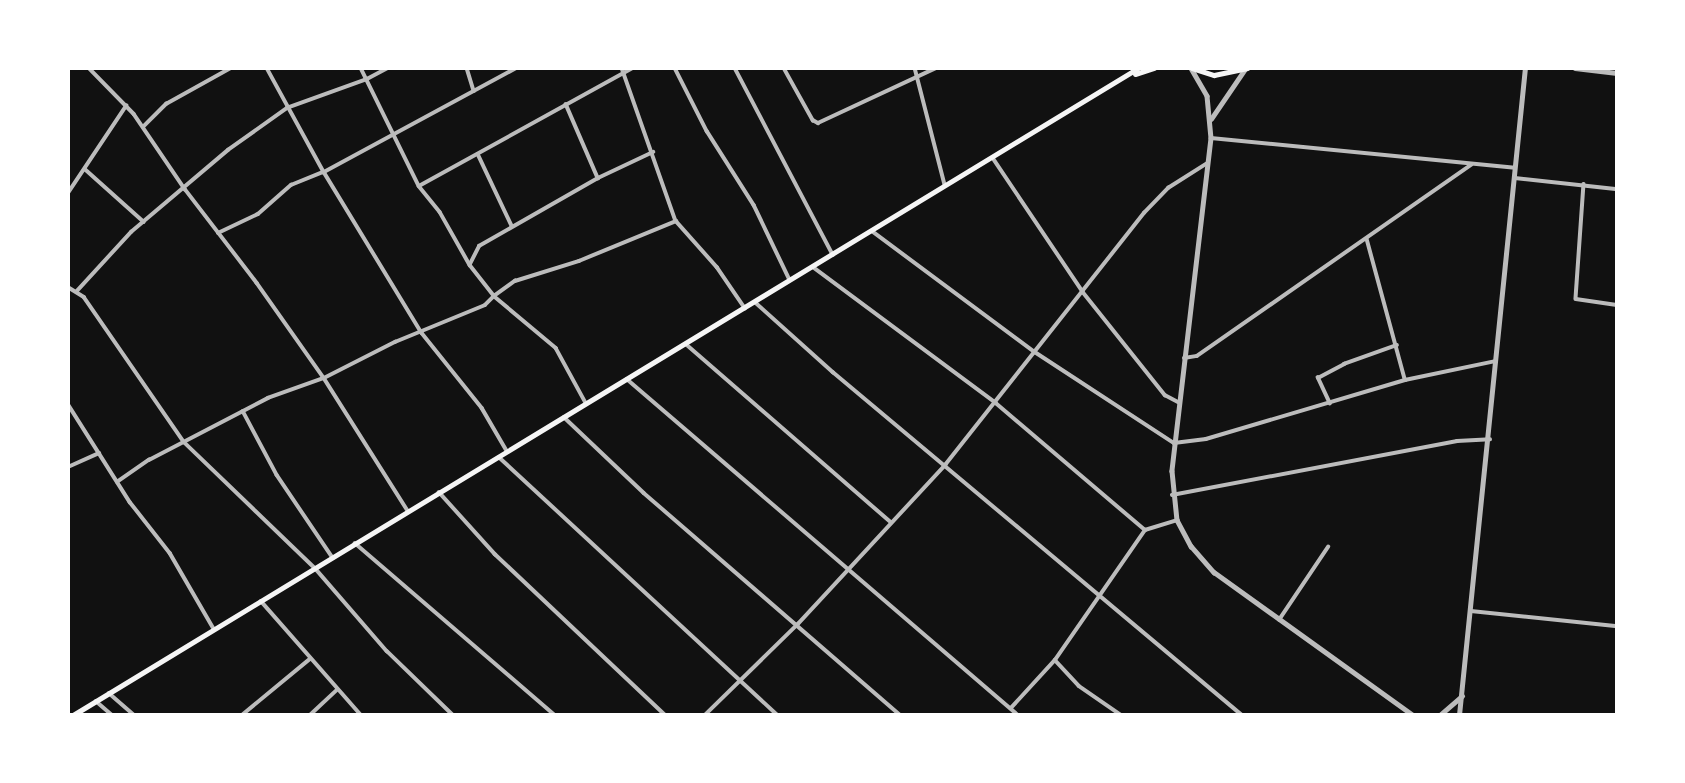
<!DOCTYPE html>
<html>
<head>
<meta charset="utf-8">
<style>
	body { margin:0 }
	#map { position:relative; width:1685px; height:783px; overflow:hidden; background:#111; font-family:"Playfair Display",serif }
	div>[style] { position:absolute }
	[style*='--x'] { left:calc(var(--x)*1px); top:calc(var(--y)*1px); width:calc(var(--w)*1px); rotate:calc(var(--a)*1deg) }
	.minor>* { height:3.5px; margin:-1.75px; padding:0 1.75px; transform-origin:1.75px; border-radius:1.75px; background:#bcbcbc }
	.tertiary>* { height:4.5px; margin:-2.25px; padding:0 2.25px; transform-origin:2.25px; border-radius:2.25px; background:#bcbcbc }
	.primary>* { height:5px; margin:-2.5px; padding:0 2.5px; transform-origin:2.5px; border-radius:2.5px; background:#f5f5f5 }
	span { translate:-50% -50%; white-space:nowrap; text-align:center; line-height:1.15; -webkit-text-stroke:7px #fff; paint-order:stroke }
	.frame { position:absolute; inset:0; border:70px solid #fff; pointer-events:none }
</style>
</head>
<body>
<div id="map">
	<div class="minor">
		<div style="--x:89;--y:68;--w:64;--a:45.6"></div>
		<div style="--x:134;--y:114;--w:91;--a:55.8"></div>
		<div style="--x:185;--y:189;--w:118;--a:52.5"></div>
		<div style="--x:257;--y:283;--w:116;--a:54.8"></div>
		<div style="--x:324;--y:378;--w:157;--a:57.7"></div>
		<div style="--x:267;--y:68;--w:119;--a:61.3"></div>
		<div style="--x:324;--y:172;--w:188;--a:58.7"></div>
		<div style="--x:422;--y:333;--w:96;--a:51.3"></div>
		<div style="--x:482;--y:408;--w:50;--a:59.8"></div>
		<div style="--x:361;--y:68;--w:131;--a:63.8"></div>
		<div style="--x:419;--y:186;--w:33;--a:51"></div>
		<div style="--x:440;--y:212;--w:61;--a:60.5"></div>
		<div style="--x:470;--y:265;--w:39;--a:52"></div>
		<div style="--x:494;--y:296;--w:26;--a:-36"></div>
		<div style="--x:515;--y:281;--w:67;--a:-17.4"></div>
		<div style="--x:579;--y:261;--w:105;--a:-22.4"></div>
		<div style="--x:467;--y:68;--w:24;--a:73"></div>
		<div style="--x:622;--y:68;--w:162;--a:70.6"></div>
		<div style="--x:676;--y:221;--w:62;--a:48.3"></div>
		<div style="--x:717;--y:267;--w:50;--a:55.7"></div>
		<div style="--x:675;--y:68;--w:71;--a:63.1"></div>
		<div style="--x:707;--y:131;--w:88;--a:57.6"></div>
		<div style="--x:754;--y:205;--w:83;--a:64.4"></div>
		<div style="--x:735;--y:68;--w:211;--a:62.3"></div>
		<div style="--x:784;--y:68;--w:60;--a:60.9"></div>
		<div style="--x:813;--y:120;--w:6;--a:31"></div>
		<div style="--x:818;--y:123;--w:130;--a:-25"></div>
		<div style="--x:915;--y:68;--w:121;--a:75.6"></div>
		<div style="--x:566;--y:104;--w:81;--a:66.6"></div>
		<div style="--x:143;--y:127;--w:33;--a:-45"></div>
		<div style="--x:166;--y:104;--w:74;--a:-29"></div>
		<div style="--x:1211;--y:138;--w:305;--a:5.6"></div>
		<div style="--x:478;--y:154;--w:80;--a:64.7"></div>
		<div style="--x:993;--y:158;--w:161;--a:56.1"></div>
		<div style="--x:1083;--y:292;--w:132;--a:51.5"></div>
		<div style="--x:1165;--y:395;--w:15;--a:28"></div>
		<div style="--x:85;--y:169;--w:79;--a:41.9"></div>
		<div style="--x:1515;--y:178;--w:103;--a:6.2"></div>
		<div style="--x:1584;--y:184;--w:115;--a:94"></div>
		<div style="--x:1576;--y:299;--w:41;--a:8.3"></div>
		<div style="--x:419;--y:186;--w:244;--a:-28.9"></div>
		<div style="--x:68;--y:193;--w:105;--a:-56.3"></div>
		<div style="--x:872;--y:231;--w:203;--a:36.6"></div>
		<div style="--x:1035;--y:352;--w:166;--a:33.2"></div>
		<div style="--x:1174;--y:443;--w:32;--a:-7"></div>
		<div style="--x:1206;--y:439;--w:208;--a:-16.5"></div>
		<div style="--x:1405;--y:380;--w:93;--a:-11.8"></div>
		<div style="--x:218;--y:233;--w:44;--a:-25.4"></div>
		<div style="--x:258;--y:214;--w:44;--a:-41.3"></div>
		<div style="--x:291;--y:185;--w:35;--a:-22"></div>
		<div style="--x:324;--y:172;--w:218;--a:-28.4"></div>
		<div style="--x:1367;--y:239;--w:145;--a:74.8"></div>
		<div style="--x:470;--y:264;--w:20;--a:-63"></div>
		<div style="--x:479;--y:246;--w:137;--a:-29.7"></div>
		<div style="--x:598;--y:178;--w:61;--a:-25.3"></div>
		<div style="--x:813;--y:267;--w:228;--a:36.6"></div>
		<div style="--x:996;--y:403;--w:196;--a:40.4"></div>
		<div style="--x:68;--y:287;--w:19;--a:32"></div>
		<div style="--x:84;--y:297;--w:176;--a:55.4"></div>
		<div style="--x:184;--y:442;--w:182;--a:43.9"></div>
		<div style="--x:315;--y:568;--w:110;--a:49.1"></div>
		<div style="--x:387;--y:651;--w:92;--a:44.1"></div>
		<div style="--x:77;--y:291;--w:80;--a:-47.5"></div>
		<div style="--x:131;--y:232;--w:127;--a:-40.2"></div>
		<div style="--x:228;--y:150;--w:72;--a:-35.4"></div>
		<div style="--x:287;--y:108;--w:85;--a:-19.9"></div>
		<div style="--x:367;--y:79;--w:24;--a:-28"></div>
		<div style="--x:755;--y:302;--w:105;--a:41.9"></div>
		<div style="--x:833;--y:372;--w:534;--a:39.98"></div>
		<div style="--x:686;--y:344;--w:271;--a:41"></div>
		<div style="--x:1184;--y:358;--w:13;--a:-9"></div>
		<div style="--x:1197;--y:356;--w:334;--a:-34.9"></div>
		<div style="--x:627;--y:379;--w:516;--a:40.67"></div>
		<div style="--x:68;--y:404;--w:116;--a:57.7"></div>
		<div style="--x:130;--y:502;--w:65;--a:51.9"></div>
		<div style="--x:170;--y:553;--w:88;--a:59.9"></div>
		<div style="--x:1330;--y:404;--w:29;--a:-115"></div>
		<div style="--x:1318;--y:378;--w:30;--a:-28"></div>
		<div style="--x:1344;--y:364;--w:56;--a:-19.7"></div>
		<div style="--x:243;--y:411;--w:72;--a:62"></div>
		<div style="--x:277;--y:475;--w:100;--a:56"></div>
		<div style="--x:564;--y:417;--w:110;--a:43.5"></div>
		<div style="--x:644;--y:493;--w:339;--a:40.9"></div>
		<div style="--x:499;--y:457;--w:380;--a:42.8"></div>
		<div style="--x:68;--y:467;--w:34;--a:-24"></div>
		<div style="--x:117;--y:482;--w:39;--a:-35"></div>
		<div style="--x:149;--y:460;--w:134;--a:-27.5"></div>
		<div style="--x:268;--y:398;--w:59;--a:-19.7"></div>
		<div style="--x:324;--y:378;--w:80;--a:-26.9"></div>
		<div style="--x:395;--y:342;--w:97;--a:-22.3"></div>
		<div style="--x:485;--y:305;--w:13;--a:-45"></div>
		<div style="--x:494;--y:296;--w:81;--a:40"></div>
		<div style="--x:556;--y:348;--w:63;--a:61.4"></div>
		<div style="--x:439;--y:492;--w:84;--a:47.9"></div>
		<div style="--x:495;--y:554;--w:234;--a:43.4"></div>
		<div style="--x:1172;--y:495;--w:290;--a:-10.7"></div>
		<div style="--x:1457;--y:441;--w:33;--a:-3"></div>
		<div style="--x:355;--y:543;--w:264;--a:40.7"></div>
		<div style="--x:261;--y:601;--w:152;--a:48.7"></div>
		<div style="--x:1471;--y:611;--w:147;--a:5.9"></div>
		<div style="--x:1279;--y:620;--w:88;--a:-56.1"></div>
		<div style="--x:1055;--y:660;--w:35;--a:47"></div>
		<div style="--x:1079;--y:686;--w:51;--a:34.6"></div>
		<div style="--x:109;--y:693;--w:33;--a:41"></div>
		<div style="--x:96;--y:701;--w:21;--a:41"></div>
		<div style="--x:1011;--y:708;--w:65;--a:-47.5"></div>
		<div style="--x:1055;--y:660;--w:158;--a:-55.3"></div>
		<div style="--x:1145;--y:530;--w:34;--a:-17"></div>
		<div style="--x:242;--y:715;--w:88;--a:-39.5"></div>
		<div style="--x:310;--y:715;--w:37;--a:-43"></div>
		<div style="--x:705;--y:715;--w:130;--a:-44.4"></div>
		<div style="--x:798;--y:624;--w:217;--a:-47.2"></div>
		<div style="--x:945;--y:465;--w:321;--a:-51.7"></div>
		<div style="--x:1144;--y:213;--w:35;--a:-46"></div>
		<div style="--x:1168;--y:188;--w:45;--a:-32.3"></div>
	</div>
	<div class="tertiary">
		<div style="--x:1191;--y:68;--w:32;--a:60"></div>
		<div style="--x:1207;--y:96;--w:42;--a:84.6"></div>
		<div style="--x:1211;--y:138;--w:335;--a:96.7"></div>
		<div style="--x:1172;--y:471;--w:49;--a:84.2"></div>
		<div style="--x:1177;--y:520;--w:30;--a:62"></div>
		<div style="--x:1191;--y:546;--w:35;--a:49"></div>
		<div style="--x:1214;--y:572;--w:245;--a:35.7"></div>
		<div style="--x:1575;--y:68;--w:42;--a:6.8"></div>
		<div style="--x:1211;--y:119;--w:60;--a:-55.8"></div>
		<div style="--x:1440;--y:715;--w:29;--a:-41"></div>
		<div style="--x:1459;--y:715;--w:650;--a:-84.18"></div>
	</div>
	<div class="primary">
		<div style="--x:1192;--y:68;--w:23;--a:18"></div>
		<div style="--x:1214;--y:75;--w:34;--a:-12"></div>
		<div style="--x:1135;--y:74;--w:20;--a:-18"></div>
		<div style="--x:73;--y:715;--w:1246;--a:-31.28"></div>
	</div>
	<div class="frame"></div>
</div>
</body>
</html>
